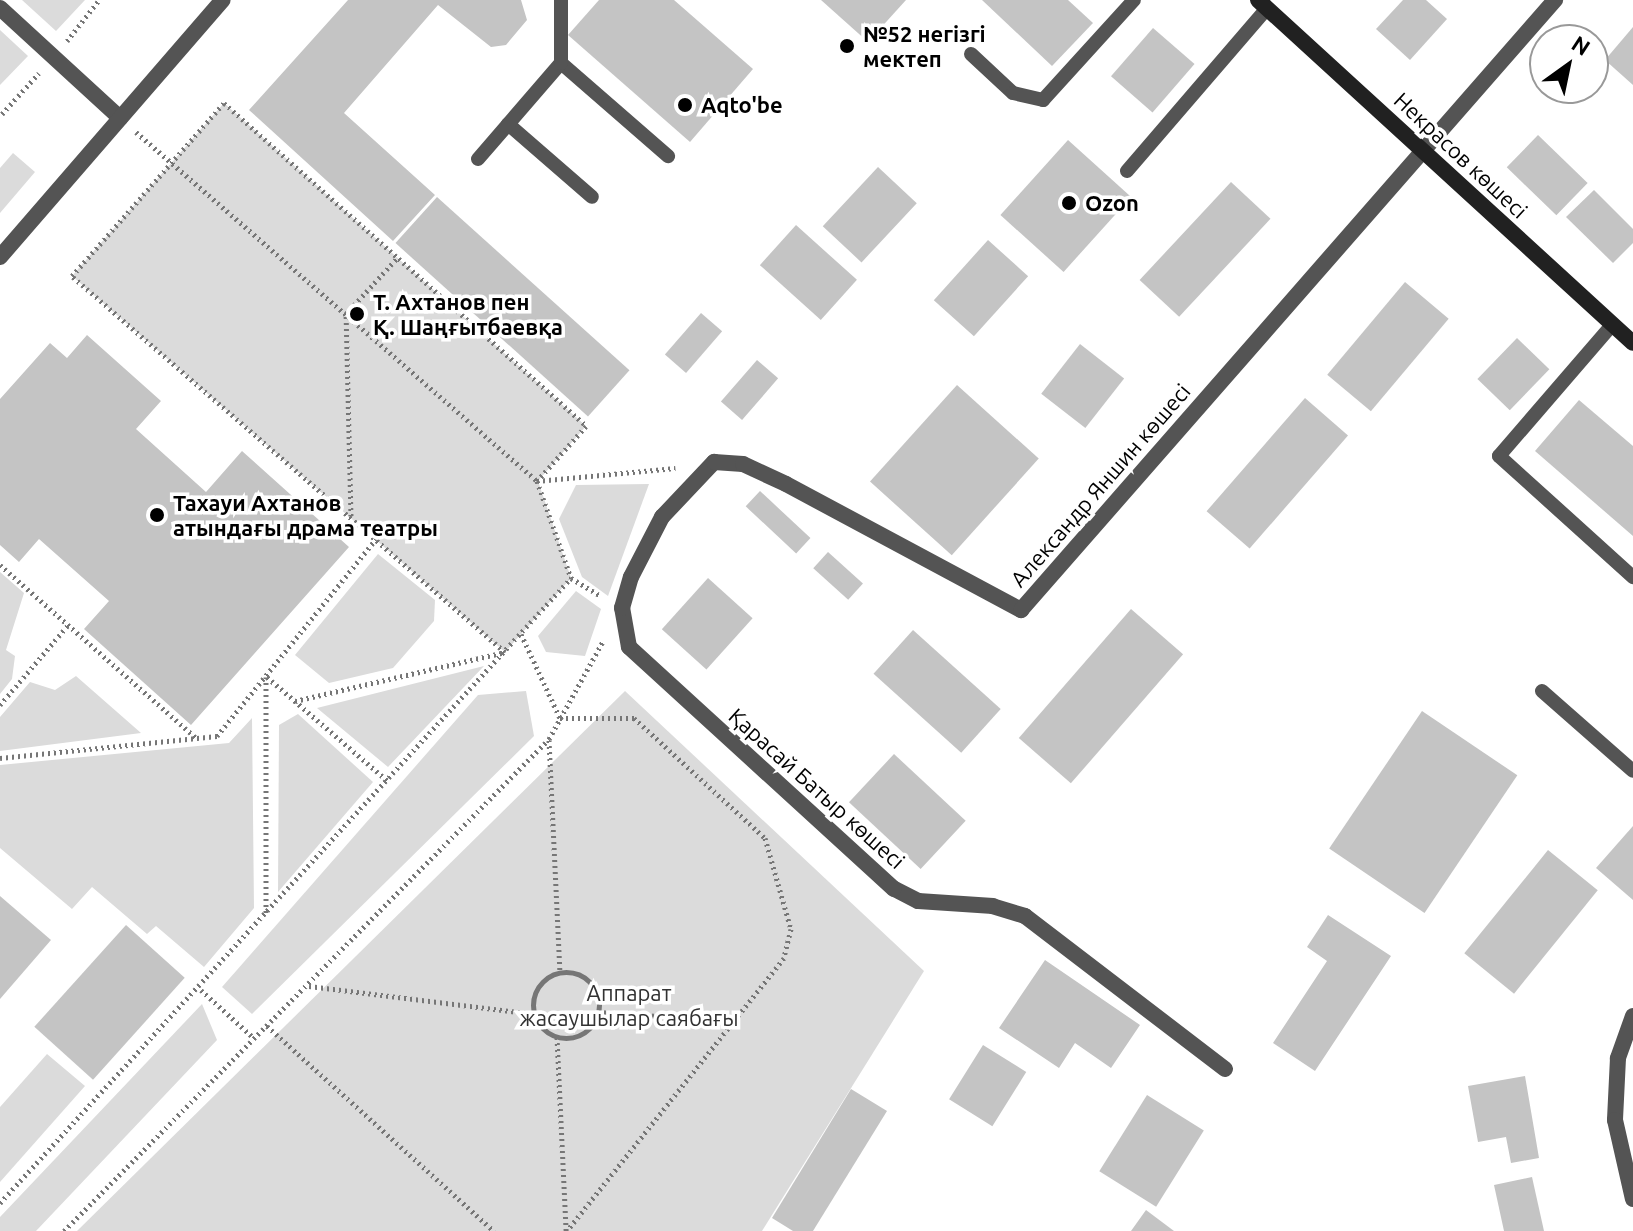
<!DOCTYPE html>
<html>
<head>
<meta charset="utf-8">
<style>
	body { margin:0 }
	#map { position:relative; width:1633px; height:1231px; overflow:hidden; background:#fff; font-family:Ubuntu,sans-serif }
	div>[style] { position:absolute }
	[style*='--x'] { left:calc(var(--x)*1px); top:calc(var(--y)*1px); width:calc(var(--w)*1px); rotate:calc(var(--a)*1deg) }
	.green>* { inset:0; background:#dbdbdb }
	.building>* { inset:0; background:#c4c4c4; transform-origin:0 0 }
	.path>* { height:5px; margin-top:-2.5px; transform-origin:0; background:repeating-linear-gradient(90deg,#767676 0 2px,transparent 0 6px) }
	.path>.ring { margin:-2.5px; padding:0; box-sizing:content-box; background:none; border:5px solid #767676; border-radius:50% }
	.lane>* { height:14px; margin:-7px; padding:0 7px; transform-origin:7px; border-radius:7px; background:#545454 }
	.street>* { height:16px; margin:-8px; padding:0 8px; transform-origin:8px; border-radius:8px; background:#545454 }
	.secondary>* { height:16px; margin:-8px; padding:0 8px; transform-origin:8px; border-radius:8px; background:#212121 }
	.dots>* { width:22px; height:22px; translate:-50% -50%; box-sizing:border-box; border:4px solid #fff; border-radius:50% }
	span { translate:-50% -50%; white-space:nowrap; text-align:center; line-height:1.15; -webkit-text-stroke:7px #fff; paint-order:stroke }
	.poi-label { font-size:22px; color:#000; font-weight:700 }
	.left { translate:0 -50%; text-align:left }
	.street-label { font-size:22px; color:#000 }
	.park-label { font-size:22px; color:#323232 }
	.north { position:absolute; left:1529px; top:24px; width:80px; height:80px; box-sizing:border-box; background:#fff; border:2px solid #999; border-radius:50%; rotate:33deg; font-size:22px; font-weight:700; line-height:32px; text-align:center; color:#000 }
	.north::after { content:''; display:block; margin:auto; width:28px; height:36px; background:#000; clip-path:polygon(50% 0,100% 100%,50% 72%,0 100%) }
</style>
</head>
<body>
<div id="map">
	<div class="green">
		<div style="clip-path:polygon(22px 0,85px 0,56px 31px)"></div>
		<div style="clip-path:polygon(0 30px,28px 56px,0 85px)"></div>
		<div style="clip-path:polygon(224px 103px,586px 426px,538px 481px,571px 578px,505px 652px,72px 276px)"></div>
		<div style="clip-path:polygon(13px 153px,35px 172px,0 213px,0 168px)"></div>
		<div style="clip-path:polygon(649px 484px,608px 596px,582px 577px,559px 519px,576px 485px)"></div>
		<div style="clip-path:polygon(378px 554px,435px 600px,434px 621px,393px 668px,329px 683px,295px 655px)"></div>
		<div style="clip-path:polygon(0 572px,24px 593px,6px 650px,15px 656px,12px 679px,0 694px)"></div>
		<div style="clip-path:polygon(576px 591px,601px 609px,585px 656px,546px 652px,538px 636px)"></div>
		<div style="clip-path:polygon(484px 666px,388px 767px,317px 708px)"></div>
		<div style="clip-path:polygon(76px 676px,141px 733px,0 751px,0 717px,30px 682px,55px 690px)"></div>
		<div style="clip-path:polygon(526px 691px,534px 736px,252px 1014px,222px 987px,478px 695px)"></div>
		<div style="clip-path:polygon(625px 691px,924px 971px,762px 1231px,77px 1231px)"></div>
		<div style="clip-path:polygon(298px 714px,373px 782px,278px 892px,279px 725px)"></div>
		<div style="clip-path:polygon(252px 718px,254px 908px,204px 967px,156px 926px,147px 934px,92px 887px,72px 909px,0 848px,0 765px,229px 743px)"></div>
		<div style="clip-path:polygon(202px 1004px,217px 1040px,36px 1231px,0 1231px,0 1217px)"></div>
		<div style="clip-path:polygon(47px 1054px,85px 1086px,0 1182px,0 1107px)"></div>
	</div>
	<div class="building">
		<div style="clip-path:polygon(348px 0,521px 0,527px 20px,506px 45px,491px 47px,438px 5px,344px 113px,435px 195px,393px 241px,249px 110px)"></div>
		<div style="clip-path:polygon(599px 0,674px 0,753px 69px,690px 142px,568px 35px)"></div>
		<div style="clip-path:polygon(821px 0,906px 0,868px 42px)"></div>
		<div style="clip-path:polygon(982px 0,1068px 0,1093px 23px,1052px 66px)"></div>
		<div style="clip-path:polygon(1403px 0,1426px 0,1447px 19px,1410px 60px,1376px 29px)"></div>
		<div style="clip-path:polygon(1633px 27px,1633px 85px,1605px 60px)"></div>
		<div style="left:1153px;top:28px;width:55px;height:64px;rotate:41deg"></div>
		<div style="left:1538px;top:135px;width:69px;height:45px;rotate:44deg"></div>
		<div style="left:1068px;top:140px;width:85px;height:101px;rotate:42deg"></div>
		<div style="left:878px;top:167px;width:53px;height:81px;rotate:43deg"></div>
		<div style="left:1231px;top:182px;width:54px;height:134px;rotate:43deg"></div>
		<div style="clip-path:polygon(1594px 190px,1633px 229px,1633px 243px,1613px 263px,1566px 217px)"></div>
		<div style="left:437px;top:197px;width:259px;height:62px;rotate:42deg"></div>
		<div style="left:796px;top:225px;width:82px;height:54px;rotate:42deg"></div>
		<div style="left:988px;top:240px;width:54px;height:81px;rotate:42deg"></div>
		<div style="left:1405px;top:282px;width:57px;height:121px;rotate:40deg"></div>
		<div style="left:701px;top:313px;width:28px;height:55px;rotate:41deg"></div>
		<div style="clip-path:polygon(87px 335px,161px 401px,136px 429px,206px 492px,242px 451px,349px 547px,191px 725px,84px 629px,109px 601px,39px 539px,19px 562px,0 545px,0 399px,50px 343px,67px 358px)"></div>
		<div style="left:1517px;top:338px;width:45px;height:57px;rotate:44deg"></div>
		<div style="left:1080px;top:344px;width:56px;height:63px;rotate:38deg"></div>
		<div style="left:757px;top:360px;width:28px;height:55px;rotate:41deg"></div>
		<div style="left:957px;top:385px;width:110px;height:130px;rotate:42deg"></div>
		<div style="left:1305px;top:398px;width:57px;height:150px;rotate:41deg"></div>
		<div style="clip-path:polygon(1579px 400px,1633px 446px,1633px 536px,1535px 451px)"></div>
		<div style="left:760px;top:491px;width:69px;height:21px;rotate:43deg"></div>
		<div style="left:828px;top:552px;width:47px;height:22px;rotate:42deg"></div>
		<div style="left:708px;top:578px;width:60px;height:69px;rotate:42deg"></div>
		<div style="left:1131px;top:609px;width:69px;height:171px;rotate:41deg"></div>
		<div style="left:913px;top:630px;width:118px;height:59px;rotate:42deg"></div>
		<div style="left:1422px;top:711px;width:115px;height:166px;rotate:34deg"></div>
		<div style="left:894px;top:754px;width:98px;height:66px;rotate:43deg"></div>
		<div style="clip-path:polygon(1633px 826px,1633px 900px,1596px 868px)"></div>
		<div style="left:1548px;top:850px;width:64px;height:133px;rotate:39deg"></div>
		<div style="clip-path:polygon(0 896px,51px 940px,0 999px)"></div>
		<div style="clip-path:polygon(1328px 915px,1391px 956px,1315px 1071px,1273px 1043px,1327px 961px,1307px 947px)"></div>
		<div style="left:126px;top:925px;width:79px;height:137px;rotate:42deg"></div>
		<div style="clip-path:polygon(1045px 960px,1140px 1025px,1111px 1068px,1075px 1043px,1059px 1068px,999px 1028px)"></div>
		<div style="left:983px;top:1045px;width:51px;height:64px;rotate:32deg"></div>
		<div style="clip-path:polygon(1525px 1076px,1539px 1158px,1511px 1163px,1506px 1137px,1478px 1142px,1468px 1086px)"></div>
		<div style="clip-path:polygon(851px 1089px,887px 1111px,813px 1231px,793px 1231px,772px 1218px)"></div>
		<div style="left:1147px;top:1095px;width:67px;height:90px;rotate:32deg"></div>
		<div style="clip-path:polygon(1532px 1177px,1544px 1231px,1504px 1231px,1494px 1185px)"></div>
		<div style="clip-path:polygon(1146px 1210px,1174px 1231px,1131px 1231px)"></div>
	</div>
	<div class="path">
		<div style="--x:67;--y:41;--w:52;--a:-52"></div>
		<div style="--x:2;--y:114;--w:55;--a:-47.9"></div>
		<div style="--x:136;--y:132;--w:532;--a:41.03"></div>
		<div style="--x:537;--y:481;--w:139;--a:-5.4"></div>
		<div style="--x:351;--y:516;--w:202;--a:-91.4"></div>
		<div style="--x:346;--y:314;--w:77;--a:-47.6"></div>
		<div style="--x:0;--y:565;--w:261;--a:41.4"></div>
		<div style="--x:521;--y:634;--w:93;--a:65.1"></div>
		<div style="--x:560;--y:718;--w:74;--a:0"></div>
		<div style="--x:634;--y:718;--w:178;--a:42.5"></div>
		<div style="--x:765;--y:838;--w:95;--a:74.1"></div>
		<div style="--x:791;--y:929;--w:30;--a:104"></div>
		<div style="--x:784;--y:958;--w:349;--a:128.5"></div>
		<div style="--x:505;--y:652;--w:573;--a:-139.03"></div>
		<div style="--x:72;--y:276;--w:230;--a:-48.7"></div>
		<div style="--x:224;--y:103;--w:485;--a:41.7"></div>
		<div style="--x:586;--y:426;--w:74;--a:131.7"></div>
		<div style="--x:537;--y:481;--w:103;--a:70.7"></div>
		<div style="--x:571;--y:578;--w:35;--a:31"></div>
		<div style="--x:266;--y:677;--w:238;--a:90"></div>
		<div style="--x:267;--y:677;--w:160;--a:40.7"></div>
		<div style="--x:295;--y:701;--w:216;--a:-13.1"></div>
		<div style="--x:0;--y:705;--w:105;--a:-49.6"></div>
		<div style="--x:549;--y:740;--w:232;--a:87.3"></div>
		<div style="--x:0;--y:758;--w:218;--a:-5.8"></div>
		<div style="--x:217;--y:736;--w:253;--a:-51.1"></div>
		<div class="ring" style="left:533px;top:972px;width:61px;height:61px"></div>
		<div style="--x:309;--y:986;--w:227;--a:7.1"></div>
		<div style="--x:201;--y:990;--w:72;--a:42.2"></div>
		<div style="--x:598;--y:1012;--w:136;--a:3.8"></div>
		<div style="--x:267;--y:1026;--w:306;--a:42.1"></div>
		<div style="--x:557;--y:1037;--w:194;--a:87.3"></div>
		<div style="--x:0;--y:1203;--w:847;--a:-47.59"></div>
		<div style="--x:64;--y:1231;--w:691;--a:-45.41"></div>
		<div style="--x:549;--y:739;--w:112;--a:-61.1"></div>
	</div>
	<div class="lane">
		<div style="--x:971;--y:54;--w:57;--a:42.9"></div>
		<div style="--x:1013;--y:93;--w:31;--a:13"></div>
		<div style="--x:1043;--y:100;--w:135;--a:-47.7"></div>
		<div style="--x:561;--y:63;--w:142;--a:41"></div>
		<div style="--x:508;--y:124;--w:111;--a:41"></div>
		<div style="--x:478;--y:159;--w:127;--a:-49.2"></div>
		<div style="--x:561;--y:63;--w:63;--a:-90"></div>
		<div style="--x:1127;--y:171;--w:215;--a:-49.3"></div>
		<div style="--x:1612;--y:325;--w:173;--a:130.8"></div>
		<div style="--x:1499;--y:456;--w:181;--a:42.1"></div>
		<div style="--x:1542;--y:691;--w:121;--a:41.3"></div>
	</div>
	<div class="street">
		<div style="--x:0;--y:8;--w:163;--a:42.5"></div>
		<div style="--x:0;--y:257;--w:340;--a:-49.1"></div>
		<div style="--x:1633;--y:1016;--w:45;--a:109.7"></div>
		<div style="--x:1618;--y:1058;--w:62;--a:92.8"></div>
		<div style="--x:1615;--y:1120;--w:81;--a:77.2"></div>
		<div style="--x:1225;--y:1069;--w:252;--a:-142.6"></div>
		<div style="--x:1025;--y:916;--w:34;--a:-163"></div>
		<div style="--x:993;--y:906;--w:75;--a:-176.2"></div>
		<div style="--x:918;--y:901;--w:27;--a:-153"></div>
		<div style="--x:894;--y:889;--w:359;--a:-137.6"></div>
		<div style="--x:629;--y:647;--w:40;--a:-100"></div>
		<div style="--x:622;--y:608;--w:32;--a:-74"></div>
		<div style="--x:631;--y:577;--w:68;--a:-62.7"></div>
		<div style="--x:662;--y:517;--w:76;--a:-46.6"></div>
		<div style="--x:714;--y:462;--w:29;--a:4"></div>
		<div style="--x:743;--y:464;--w:47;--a:24.9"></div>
		<div style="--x:786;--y:484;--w:267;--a:28.2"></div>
		<div style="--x:1021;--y:610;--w:811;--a:-48.8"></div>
	</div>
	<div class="secondary">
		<div style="--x:1258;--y:0;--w:508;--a:42.45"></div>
	</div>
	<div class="dots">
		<div style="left:847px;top:46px;background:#000"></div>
		<div style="left:685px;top:105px;background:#000"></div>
		<div style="left:1069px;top:203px;background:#000"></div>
		<div style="left:357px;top:314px;background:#000"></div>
		<div style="left:157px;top:515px;background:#000"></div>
	</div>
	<div class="poi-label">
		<span class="left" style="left:863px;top:46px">№52 негізгі<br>мектеп</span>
		<span class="left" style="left:701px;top:105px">Aqto'be</span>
		<span class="left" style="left:1085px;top:203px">Ozon</span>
		<span class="left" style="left:373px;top:314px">Т. Ахтанов пен<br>Қ. Шаңғытбаевқа</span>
		<span class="left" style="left:173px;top:515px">Тахауи Ахтанов<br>атындағы драма театры</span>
	</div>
	<div class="street-label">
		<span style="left:1461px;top:155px;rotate:43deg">Некрасов көшесі</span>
		<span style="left:1100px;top:485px;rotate:-49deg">Александр Яншин көшесі</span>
		<span style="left:817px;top:788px;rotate:42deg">Қарасай Батыр көшесі</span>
	</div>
	<div class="park-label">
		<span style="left:629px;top:1005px">Аппарат<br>жасаушылар саябағы</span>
	</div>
	<div class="north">N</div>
</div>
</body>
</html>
